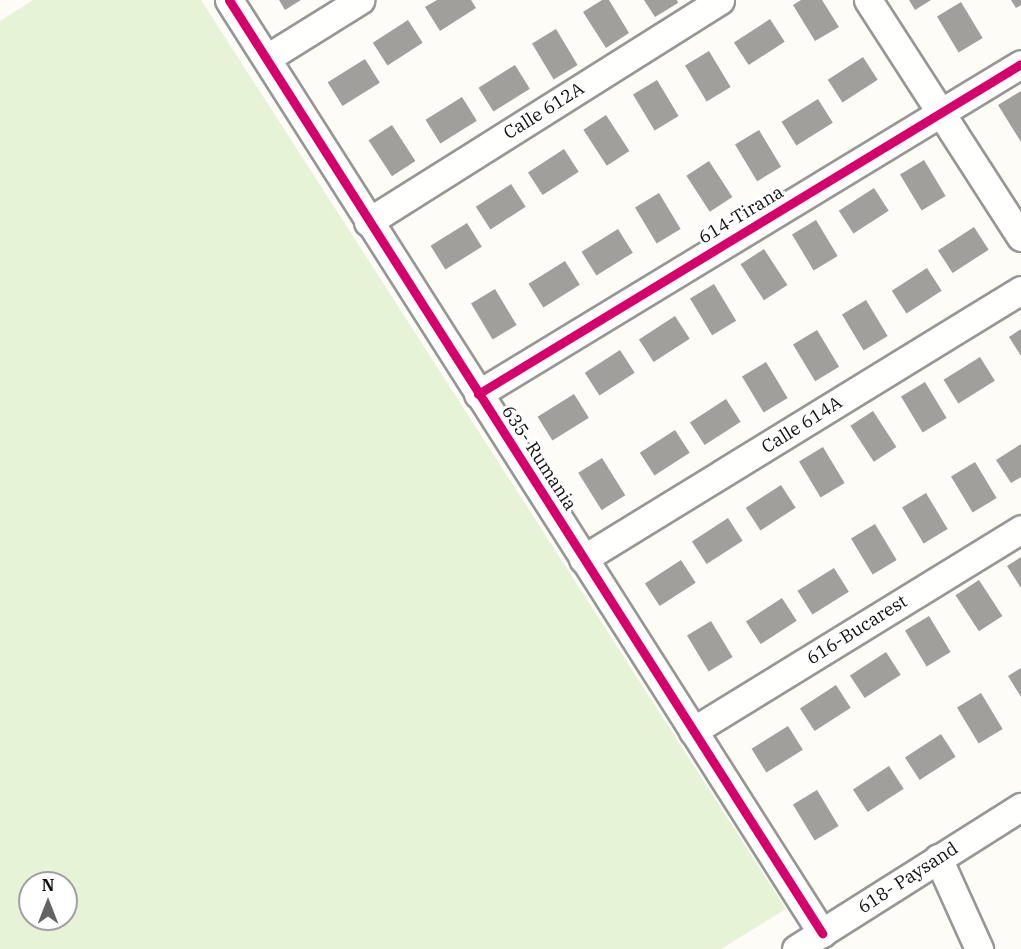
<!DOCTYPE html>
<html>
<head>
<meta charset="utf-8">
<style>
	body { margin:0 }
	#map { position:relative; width:1021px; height:949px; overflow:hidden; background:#fdfcf7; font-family:"IBM Plex Serif",serif }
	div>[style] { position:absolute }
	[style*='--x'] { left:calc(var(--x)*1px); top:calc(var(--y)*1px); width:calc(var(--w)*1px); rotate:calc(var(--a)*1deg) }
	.green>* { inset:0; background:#e7f3d7 }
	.building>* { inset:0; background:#a19f9c; transform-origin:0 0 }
	.roads { filter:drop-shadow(2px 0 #979795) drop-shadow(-2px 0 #979795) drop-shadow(0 2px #979795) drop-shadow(0 -2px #979795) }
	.minor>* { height:27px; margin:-13.5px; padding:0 13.5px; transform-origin:13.5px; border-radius:13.5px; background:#fffffe }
	.cycleway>* { height:9px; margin:-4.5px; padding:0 4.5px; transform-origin:4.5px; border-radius:4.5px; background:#d6006c }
	span { translate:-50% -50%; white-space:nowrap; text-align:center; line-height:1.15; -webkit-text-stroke:6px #fff; paint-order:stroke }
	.street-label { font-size:18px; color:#111 }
	.north { position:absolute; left:18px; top:871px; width:60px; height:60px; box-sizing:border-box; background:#fff; border:2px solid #a0a0a0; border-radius:50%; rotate:0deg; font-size:16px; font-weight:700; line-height:24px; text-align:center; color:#111 }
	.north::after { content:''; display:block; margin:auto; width:21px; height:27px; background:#646362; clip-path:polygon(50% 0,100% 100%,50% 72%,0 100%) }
</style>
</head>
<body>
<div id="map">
	<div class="green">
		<div style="clip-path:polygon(evenodd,33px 0,201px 0,786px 909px,721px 949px,0 949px,0 21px,33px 0,30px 883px,66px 883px,66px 919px,30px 919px,30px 883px)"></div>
	</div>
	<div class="building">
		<div style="clip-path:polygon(279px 0,301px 0,285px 10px)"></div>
		<div style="clip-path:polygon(437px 0,471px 0,476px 8px,440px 31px,425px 7px)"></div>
		<div style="clip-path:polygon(602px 0,609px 0,629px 33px,606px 48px,583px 12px)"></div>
		<div style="clip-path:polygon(644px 0,677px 0,678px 3px,655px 17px)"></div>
		<div style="clip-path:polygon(801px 0,822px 0,839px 27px,815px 41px,793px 5px)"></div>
		<div style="clip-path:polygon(909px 0,931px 0,915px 10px)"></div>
		<div style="clip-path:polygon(1011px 0,1021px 0,1021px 5px,1016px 8px)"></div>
		<div style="left:961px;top:2px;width:42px;height:28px;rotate:59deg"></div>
		<div style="left:770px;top:19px;width:27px;height:43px;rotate:57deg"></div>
		<div style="left:408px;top:20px;width:27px;height:42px;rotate:57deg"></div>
		<div style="left:556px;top:29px;width:42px;height:28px;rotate:59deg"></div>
		<div style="left:709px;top:51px;width:42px;height:28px;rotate:59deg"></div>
		<div style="left:863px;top:57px;width:27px;height:42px;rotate:57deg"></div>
		<div style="left:365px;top:59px;width:28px;height:44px;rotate:58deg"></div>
		<div style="left:515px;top:65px;width:28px;height:43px;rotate:58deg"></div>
		<div style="left:657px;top:80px;width:42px;height:28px;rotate:59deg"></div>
		<div style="clip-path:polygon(1021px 91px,1021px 142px,998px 105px)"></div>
		<div style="left:462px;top:97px;width:28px;height:43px;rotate:58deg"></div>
		<div style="left:818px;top:99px;width:28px;height:43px;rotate:58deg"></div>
		<div style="left:606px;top:115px;width:43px;height:27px;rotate:57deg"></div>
		<div style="left:392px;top:125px;width:43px;height:28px;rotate:57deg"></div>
		<div style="left:759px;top:130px;width:43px;height:28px;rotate:59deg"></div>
		<div style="left:564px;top:149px;width:27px;height:43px;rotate:57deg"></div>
		<div style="left:924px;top:160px;width:42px;height:28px;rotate:59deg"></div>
		<div style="left:709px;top:161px;width:43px;height:27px;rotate:57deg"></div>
		<div style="left:511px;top:184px;width:27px;height:42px;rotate:57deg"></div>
		<div style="left:874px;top:188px;width:27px;height:42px;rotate:57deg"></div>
		<div style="left:659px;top:193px;width:42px;height:28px;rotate:59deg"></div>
		<div style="left:816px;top:220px;width:42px;height:28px;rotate:59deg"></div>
		<div style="left:467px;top:223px;width:28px;height:43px;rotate:58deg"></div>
		<div style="left:974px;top:227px;width:27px;height:43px;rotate:57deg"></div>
		<div style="left:618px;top:229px;width:28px;height:43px;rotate:58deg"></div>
		<div style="left:764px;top:249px;width:43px;height:28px;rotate:57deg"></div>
		<div style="left:565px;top:261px;width:28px;height:43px;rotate:58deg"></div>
		<div style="left:927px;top:268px;width:27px;height:42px;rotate:57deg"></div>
		<div style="left:714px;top:284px;width:43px;height:28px;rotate:59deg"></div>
		<div style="left:495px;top:289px;width:42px;height:28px;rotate:59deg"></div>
		<div style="left:866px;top:300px;width:42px;height:28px;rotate:59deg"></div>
		<div style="left:675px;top:316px;width:27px;height:43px;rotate:57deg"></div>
		<div style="clip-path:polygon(1021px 329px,1021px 356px,1009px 337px)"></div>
		<div style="left:817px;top:330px;width:43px;height:28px;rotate:59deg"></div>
		<div style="left:620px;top:350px;width:27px;height:42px;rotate:57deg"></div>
		<div style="left:980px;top:357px;width:28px;height:43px;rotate:58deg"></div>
		<div style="left:766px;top:362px;width:42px;height:28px;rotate:59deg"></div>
		<div style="left:925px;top:382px;width:42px;height:28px;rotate:59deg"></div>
		<div style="left:574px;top:394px;width:28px;height:43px;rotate:58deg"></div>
		<div style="left:726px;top:399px;width:27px;height:43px;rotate:57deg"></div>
		<div style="left:873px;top:411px;width:43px;height:27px;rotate:57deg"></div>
		<div style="left:675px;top:430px;width:27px;height:42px;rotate:57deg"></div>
		<div style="clip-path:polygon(1021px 444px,1021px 477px,1011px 483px,996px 460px)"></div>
		<div style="left:823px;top:447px;width:42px;height:28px;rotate:59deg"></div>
		<div style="left:602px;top:458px;width:44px;height:28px;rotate:58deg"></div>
		<div style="left:975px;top:462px;width:42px;height:28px;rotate:59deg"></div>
		<div style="left:781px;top:485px;width:27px;height:42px;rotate:57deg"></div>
		<div style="left:926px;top:493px;width:42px;height:28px;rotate:59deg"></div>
		<div style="left:728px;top:518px;width:27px;height:43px;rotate:57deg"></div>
		<div style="left:875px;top:524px;width:42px;height:28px;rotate:59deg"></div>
		<div style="clip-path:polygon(1021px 557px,1021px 588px,1007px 566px)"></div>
		<div style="left:681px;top:560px;width:27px;height:43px;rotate:57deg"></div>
		<div style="left:834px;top:568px;width:28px;height:43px;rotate:58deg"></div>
		<div style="left:979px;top:580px;width:43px;height:28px;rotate:57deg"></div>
		<div style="left:782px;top:598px;width:27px;height:43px;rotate:57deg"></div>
		<div style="left:929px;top:616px;width:42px;height:28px;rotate:59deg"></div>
		<div style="left:711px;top:621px;width:42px;height:28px;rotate:59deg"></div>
		<div style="left:886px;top:652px;width:27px;height:43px;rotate:57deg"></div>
		<div style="clip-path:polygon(1021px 668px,1021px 697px,1008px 676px)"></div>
		<div style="left:836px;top:685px;width:27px;height:43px;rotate:57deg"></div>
		<div style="left:981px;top:693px;width:42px;height:28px;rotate:59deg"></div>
		<div style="left:788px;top:726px;width:28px;height:43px;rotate:58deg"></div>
		<div style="left:941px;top:734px;width:27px;height:43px;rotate:57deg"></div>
		<div style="left:889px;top:766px;width:27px;height:43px;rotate:57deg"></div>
		<div style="left:817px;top:790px;width:42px;height:28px;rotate:59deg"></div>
	</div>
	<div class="roads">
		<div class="minor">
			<div style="--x:229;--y:0;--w:1106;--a:57.56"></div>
			<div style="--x:868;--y:0;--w:282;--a:57.2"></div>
			<div style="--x:267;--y:58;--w:110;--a:-31.9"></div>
			<div style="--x:368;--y:222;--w:416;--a:-32.2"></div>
			<div style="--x:478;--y:394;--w:635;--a:-31.29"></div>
			<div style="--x:583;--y:559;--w:514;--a:-31.56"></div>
			<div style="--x:693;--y:731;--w:385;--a:-31.6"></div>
			<div style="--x:938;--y:858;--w:100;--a:65.7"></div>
			<div style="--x:796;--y:949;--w:266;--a:-32.3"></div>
		</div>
	</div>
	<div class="cycleway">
		<div style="--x:229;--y:0;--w:1106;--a:57.56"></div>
		<div style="--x:478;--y:394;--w:635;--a:-31.29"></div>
	</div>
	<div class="street-label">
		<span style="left:544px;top:111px;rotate:-32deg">Calle 612A</span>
		<span style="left:741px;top:215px;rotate:-31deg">614-Tirana</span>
		<span style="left:802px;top:425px;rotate:-32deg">Calle 614A</span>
		<span style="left:539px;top:458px;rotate:57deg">635- Rumania</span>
		<span style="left:857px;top:630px;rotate:-32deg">616-Bucarest</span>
		<span style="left:908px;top:878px;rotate:-33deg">618- Paysand</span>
	</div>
	<div class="north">N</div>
</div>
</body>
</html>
